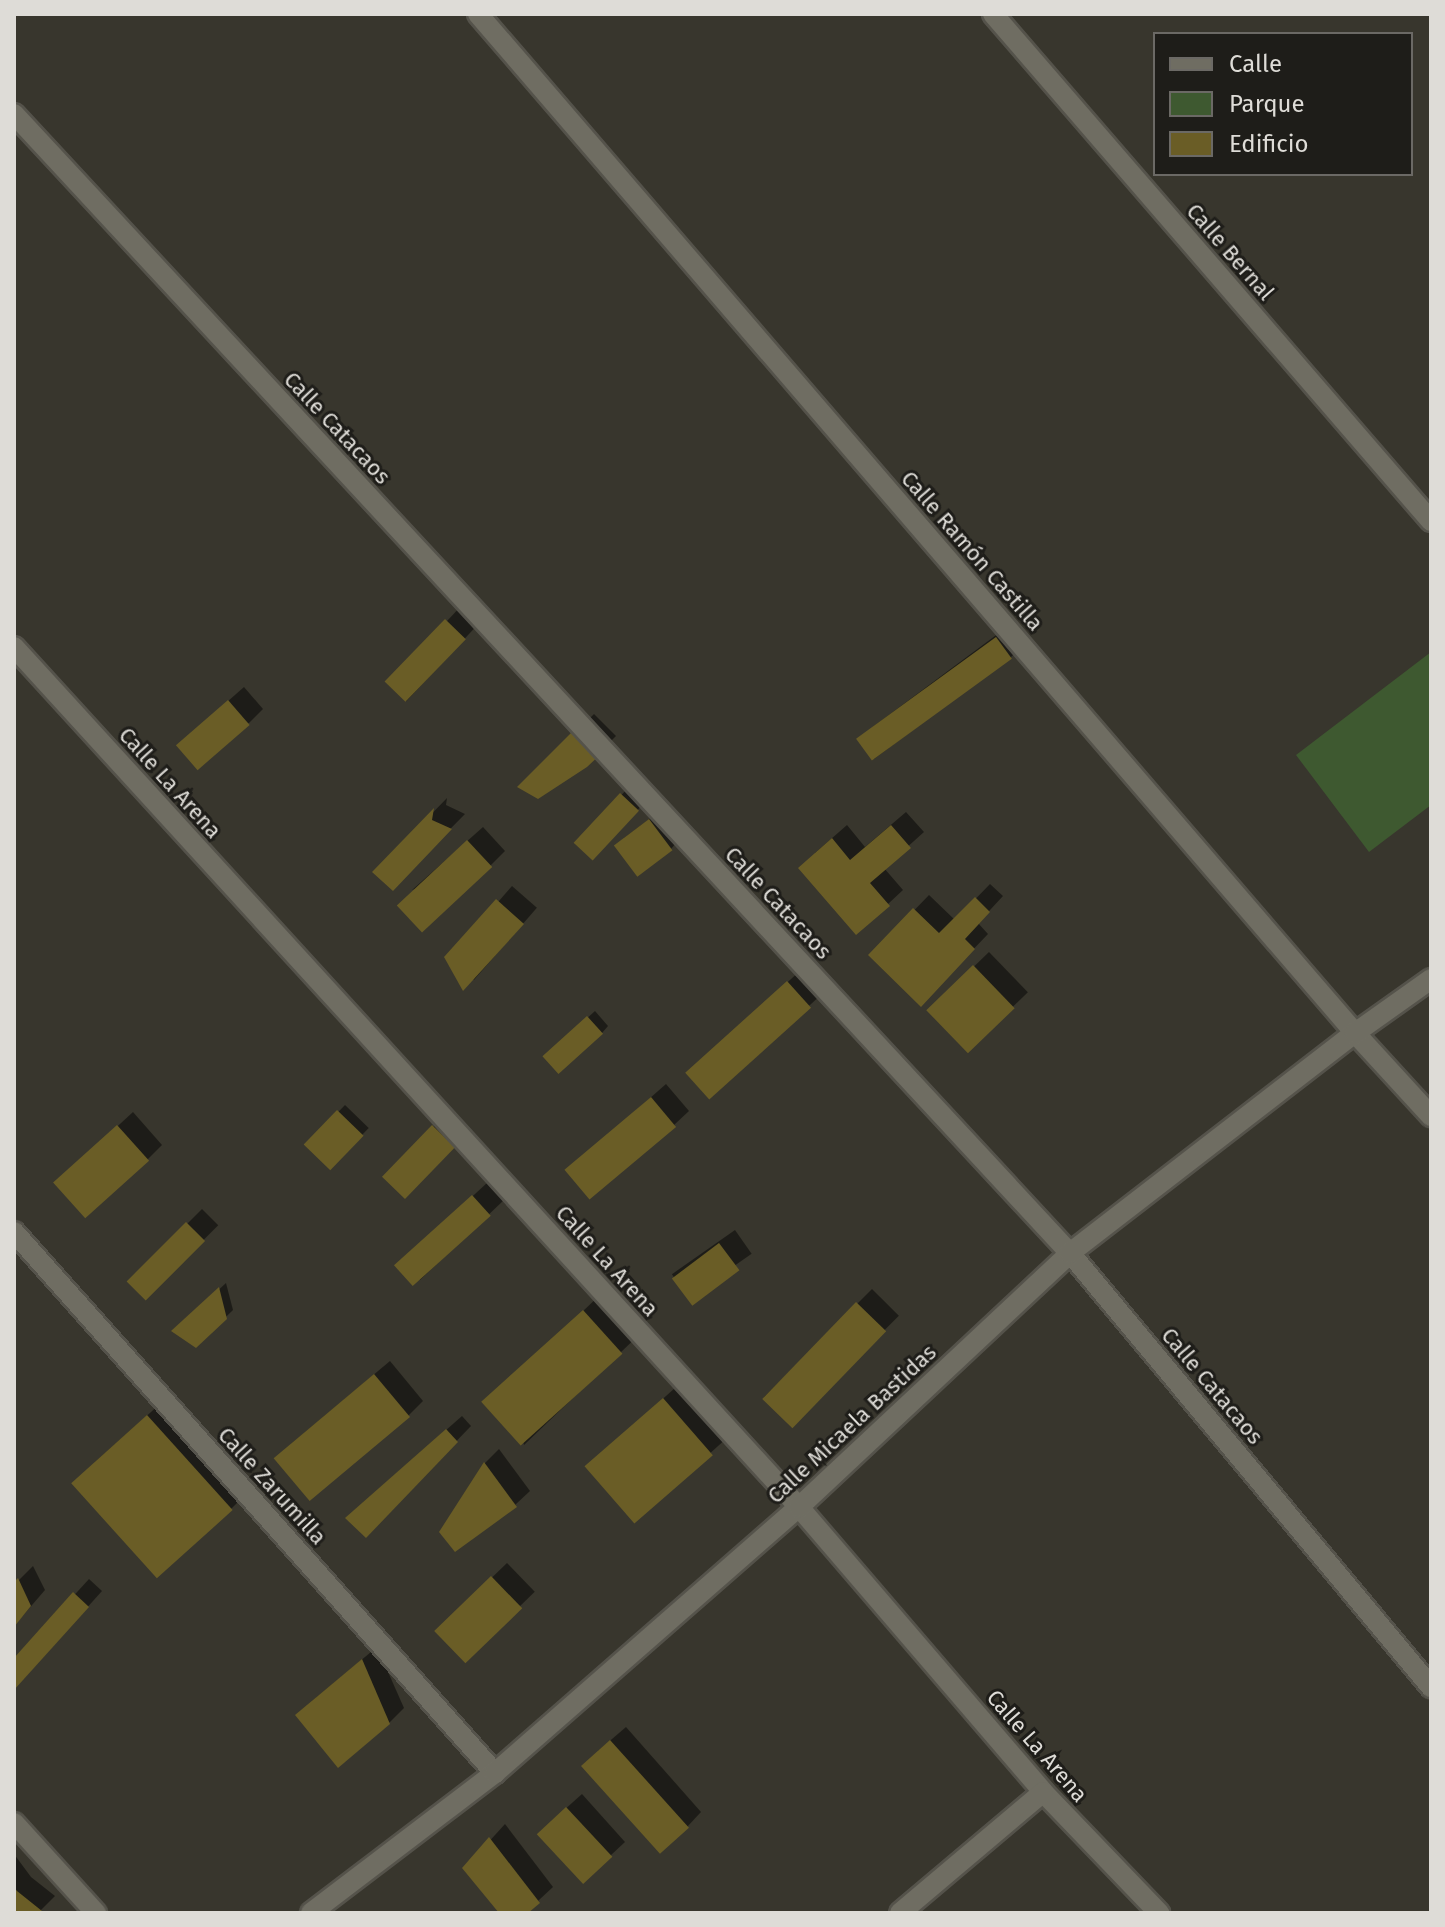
<!DOCTYPE html>
<html>
<head>
<meta charset="utf-8">
<style>
	body { margin:0 }
	#map { position:relative; width:1445px; height:1927px; overflow:hidden; background:#38362d; font-family:"Fira Sans",sans-serif }
	div>[style] { position:absolute }
	[style*='--x'] { left:calc(var(--x)*1px); top:calc(var(--y)*1px); width:calc(var(--w)*1px); rotate:calc(var(--a)*1deg) }
	.green>* { inset:0; background:#3e5930 }
	.shadow>* { inset:0; background:#0007; transform-origin:0 0 }
	.building>* { inset:0; background:#6a5d26; transform-origin:0 0 }
	.roads { filter:drop-shadow(2px 0 #55534b) drop-shadow(-2px 0 #55534b) drop-shadow(0 2px #55534b) drop-shadow(0 -2px #55534b) }
	.street>* { height:20px; margin:-10px; padding:0 10px; transform-origin:10px; border-radius:10px; background:#6f6d62 }
	span { translate:-50% -50%; white-space:nowrap; text-align:center; line-height:1.15; -webkit-text-stroke:6px #1e1d19; paint-order:stroke }
	.street-label { font-size:22px; color:#dedcd7 }
	.frame { position:absolute; inset:0; border:16px solid #dedcd7; pointer-events:none }
	.legend { position:absolute; left:1153px; top:32px; width:260px; height:144px; box-sizing:border-box; background:#1e1d19; border:2px solid #6b6965; margin:0; padding:10px 14px; list-style:none; font-size:24px; color:#dedcd7 }
	.legend li { display:flex; align-items:center; gap:16px; height:40px }
	.legend b { width:40px; border:2px solid #6b6965 }
</style>
</head>
<body>
<div id="map">
	<div class="green">
		<div style="clip-path:polygon(1431px 652px,1431px 805px,1369px 852px,1296px 755px)"></div>
	</div>
	<div class="shadow">
		<div style="left:461px;top:606px;width:25px;height:107px;rotate:43deg"></div>
		<div style="clip-path:polygon(1011px 624px,1026px 643px,1011px 657px,874px 759px,860px 740px,874px 726px)"></div>
		<div style="clip-path:polygon(244px 687px,263px 709px,249px 723px,194px 731px)"></div>
		<div style="clip-path:polygon(594px 714px,616px 736px,586px 766px,520px 787px)"></div>
		<div style="left:628px;top:788px;width:22px;height:76px;rotate:43deg"></div>
		<div style="clip-path:polygon(447px 798px,446px 805px,465px 814px,392px 888px,375px 872px)"></div>
		<div style="clip-path:polygon(906px 812px,924px 832px,884px 868px,903px 890px,888px 904px,815px 853px,847px 825px,865px 847px)"></div>
		<div style="clip-path:polygon(656px 814px,677px 842px,671px 849px,624px 838px)"></div>
		<div style="clip-path:polygon(483px 827px,505px 851px,490px 866px,412px 890px)"></div>
		<div style="clip-path:polygon(990px 884px,1003px 896px,978px 923px,988px 934px,921px 1004px,871px 955px,929px 895px,955px 920px)"></div>
		<div style="left:512px;top:886px;width:33px;height:96px;rotate:41deg"></div>
		<div style="left:989px;top:952px;width:56px;height:83px;rotate:46deg"></div>
		<div style="clip-path:polygon(803px 968px,824px 992px,710px 1098px,703px 1060px)"></div>
		<div style="clip-path:polygon(595px 1011px,608px 1026px,602px 1033px,552px 1050px)"></div>
		<div style="clip-path:polygon(666px 1084px,689px 1111px,674px 1125px,583px 1157px)"></div>
		<div style="left:345px;top:1105px;width:33px;height:55px;rotate:44deg"></div>
		<div style="clip-path:polygon(133px 1112px,162px 1145px,147px 1160px,71px 1169px)"></div>
		<div style="left:448px;top:1112px;width:28px;height:91px;rotate:45deg"></div>
		<div style="clip-path:polygon(488px 1182px,504px 1200px,420px 1280px,412px 1252px)"></div>
		<div style="left:202px;top:1209px;width:23px;height:103px;rotate:45deg"></div>
		<div style="left:735px;top:1230px;width:29px;height:77px;rotate:55deg"></div>
		<div style="clip-path:polygon(226px 1283px,233px 1310px,196px 1346px,174px 1331px)"></div>
		<div style="left:872px;top:1289px;width:38px;height:153px;rotate:45deg"></div>
		<div style="clip-path:polygon(605px 1290px,643px 1331px,524px 1445px,508px 1383px)"></div>
		<div style="clip-path:polygon(390px 1361px,423px 1401px,408px 1416px,291px 1444px)"></div>
		<div style="left:686px;top:1378px;width:72px;height:133px;rotate:48deg"></div>
		<div style="clip-path:polygon(170px 1395px,253px 1487px,231px 1509px,95px 1462px)"></div>
		<div style="clip-path:polygon(462px 1416px,471px 1426px,366px 1535px,362px 1504px)"></div>
		<div style="clip-path:polygon(499px 1449px,530px 1491px,515px 1505px,442px 1532px,485px 1463px)"></div>
		<div style="left:507px;top:1563px;width:40px;height:98px;rotate:46deg"></div>
		<div style="clip-path:polygon(33px 1566px,45px 1590px,14px 1626px,14px 1585px)"></div>
		<div style="clip-path:polygon(89px 1579px,102px 1591px,14px 1689px,14px 1661px)"></div>
		<div style="clip-path:polygon(377px 1647px,404px 1708px,389px 1723px,312px 1701px)"></div>
		<div style="clip-path:polygon(626px 1727px,701px 1812px,687px 1827px,598px 1751px)"></div>
		<div style="clip-path:polygon(582px 1794px,625px 1842px,610px 1856px,554px 1819px)"></div>
		<div style="clip-path:polygon(505px 1824px,553px 1887px,525px 1913px,502px 1913px,465px 1868px)"></div>
		<div style="clip-path:polygon(14px 1854px,31px 1877px,55px 1896px,38px 1913px,14px 1913px)"></div>
	</div>
	<div class="building">
		<div style="left:445px;top:619px;width:29px;height:87px;rotate:44deg"></div>
		<div style="left:996px;top:637px;width:27px;height:173px;rotate:54deg"></div>
		<div style="left:228px;top:700px;width:33px;height:69px;rotate:49deg"></div>
		<div style="clip-path:polygon(578px 726px,603px 752px,587px 767px,538px 799px,517px 787px)"></div>
		<div style="left:620px;top:793px;width:26px;height:68px;rotate:43deg"></div>
		<div style="clip-path:polygon(434px 808px,432px 820px,452px 829px,393px 891px,372px 872px)"></div>
		<div style="left:649px;top:819px;width:39px;height:44px;rotate:53deg"></div>
		<div style="clip-path:polygon(891px 825px,911px 848px,870px 883px,890px 906px,856px 935px,798px 868px,832px 838px,850px 860px)"></div>
		<div style="left:467px;top:840px;width:37px;height:96px;rotate:47deg"></div>
		<div style="clip-path:polygon(975px 897px,990px 912px,965px 939px,975px 949px,921px 1007px,868px 955px,913px 908px,939px 933px)"></div>
		<div style="clip-path:polygon(496px 899px,524px 924px,463px 991px,444px 957px)"></div>
		<div style="left:973px;top:965px;width:60px;height:65px;rotate:46deg"></div>
		<div style="left:787px;top:981px;width:36px;height:137px;rotate:48deg"></div>
		<div style="left:587px;top:1016px;width:24px;height:60px;rotate:48deg"></div>
		<div style="left:651px;top:1097px;width:39px;height:113px;rotate:50deg"></div>
		<div style="left:337px;top:1110px;width:37px;height:48px;rotate:44deg"></div>
		<div style="left:117px;top:1125px;width:48px;height:86px;rotate:48deg"></div>
		<div style="left:432px;top:1125px;width:32px;height:72px;rotate:44deg"></div>
		<div style="left:472px;top:1195px;width:28px;height:105px;rotate:48deg"></div>
		<div style="left:186px;top:1222px;width:27px;height:84px;rotate:45deg"></div>
		<div style="left:719px;top:1243px;width:34px;height:59px;rotate:53deg"></div>
		<div style="clip-path:polygon(219px 1287px,227px 1319px,196px 1348px,171px 1331px)"></div>
		<div style="left:856px;top:1302px;width:42px;height:135px;rotate:44deg"></div>
		<div style="left:583px;top:1310px;width:59px;height:137px;rotate:48deg"></div>
		<div style="left:374px;top:1374px;width:56px;height:131px;rotate:50deg"></div>
		<div style="left:663px;top:1398px;width:76px;height:104px;rotate:49deg"></div>
		<div style="left:147px;top:1415px;width:128px;height:102px;rotate:48deg"></div>
		<div style="clip-path:polygon(446px 1429px,458px 1442px,366px 1538px,345px 1518px)"></div>
		<div style="clip-path:polygon(484px 1462px,517px 1507px,455px 1552px,439px 1532px)"></div>
		<div style="left:491px;top:1576px;width:45px;height:79px;rotate:46deg"></div>
		<div style="clip-path:polygon(18px 1578px,31px 1606px,14px 1627px,14px 1582px)"></div>
		<div style="clip-path:polygon(73px 1592px,89px 1607px,14px 1690px,14px 1658px)"></div>
		<div style="clip-path:polygon(362px 1659px,390px 1724px,338px 1768px,295px 1715px)"></div>
		<div style="left:610px;top:1740px;width:118px;height:39px;rotate:48deg"></div>
		<div style="left:566px;top:1807px;width:68px;height:40px;rotate:47deg"></div>
		<div style="clip-path:polygon(489px 1837px,540px 1903px,528px 1913px,499px 1913px,462px 1868px)"></div>
		<div style="clip-path:polygon(14px 1887px,17px 1891px,42px 1911px,14px 1913px)"></div>
	</div>
	<div class="roads">
		<div class="street">
			<div style="--x:478;--y:14;--w:1344;--a:49.28"></div>
			<div style="--x:1355;--y:1033;--w:113;--a:47.5"></div>
			<div style="--x:993;--y:14;--w:670;--a:49.18"></div>
			<div style="--x:14;--y:114;--w:1553;--a:47.17"></div>
			<div style="--x:1070;--y:1253;--w:565;--a:50.25"></div>
			<div style="--x:14;--y:647;--w:1164;--a:47.61"></div>
			<div style="--x:799;--y:1507;--w:375;--a:49.4"></div>
			<div style="--x:1043;--y:1792;--w:168;--a:46.2"></div>
			<div style="--x:14;--y:1232;--w:724;--a:48.36"></div>
			<div style="--x:14;--y:1823;--w:122;--a:47.7"></div>
			<div style="--x:311;--y:1913;--w:231;--a:-37.3"></div>
			<div style="--x:495;--y:1773;--w:404;--a:-41.2"></div>
			<div style="--x:799;--y:1507;--w:371;--a:-43.1"></div>
			<div style="--x:1070;--y:1253;--w:360;--a:-37.7"></div>
			<div style="--x:1355;--y:1033;--w:93;--a:-35.4"></div>
			<div style="--x:900;--y:1913;--w:187;--a:-40.2"></div>
		</div>
	</div>
	<div class="street-label">
		<span style="left:1230px;top:252px;rotate:49deg">Calle Bernal</span>
		<span style="left:337px;top:428px;rotate:47deg">Calle Catacaos</span>
		<span style="left:972px;top:551px;rotate:49deg">Calle Ramón Castilla</span>
		<span style="left:170px;top:783px;rotate:48deg">Calle La Arena</span>
		<span style="left:778px;top:903px;rotate:47deg">Calle Catacaos</span>
		<span style="left:607px;top:1261px;rotate:48deg">Calle La Arena</span>
		<span style="left:1212px;top:1386px;rotate:50deg">Calle Catacaos</span>
		<span style="left:852px;top:1424px;rotate:-43deg">Calle Micaela Bastidas</span>
		<span style="left:272px;top:1486px;rotate:48deg">Calle Zarumilla</span>
		<span style="left:1037px;top:1746px;rotate:49deg">Calle La Arena</span>
	</div>
	<div class="frame"></div>
	<ul class="legend">
	<li><b style="height:10px;background:#6f6d62"></b>Calle</li>
	<li><b style="height:22px;background:#3e5930"></b>Parque</li>
	<li><b style="height:22px;background:#6a5d26"></b>Edificio</li>
	</ul>
</div>
</body>
</html>
